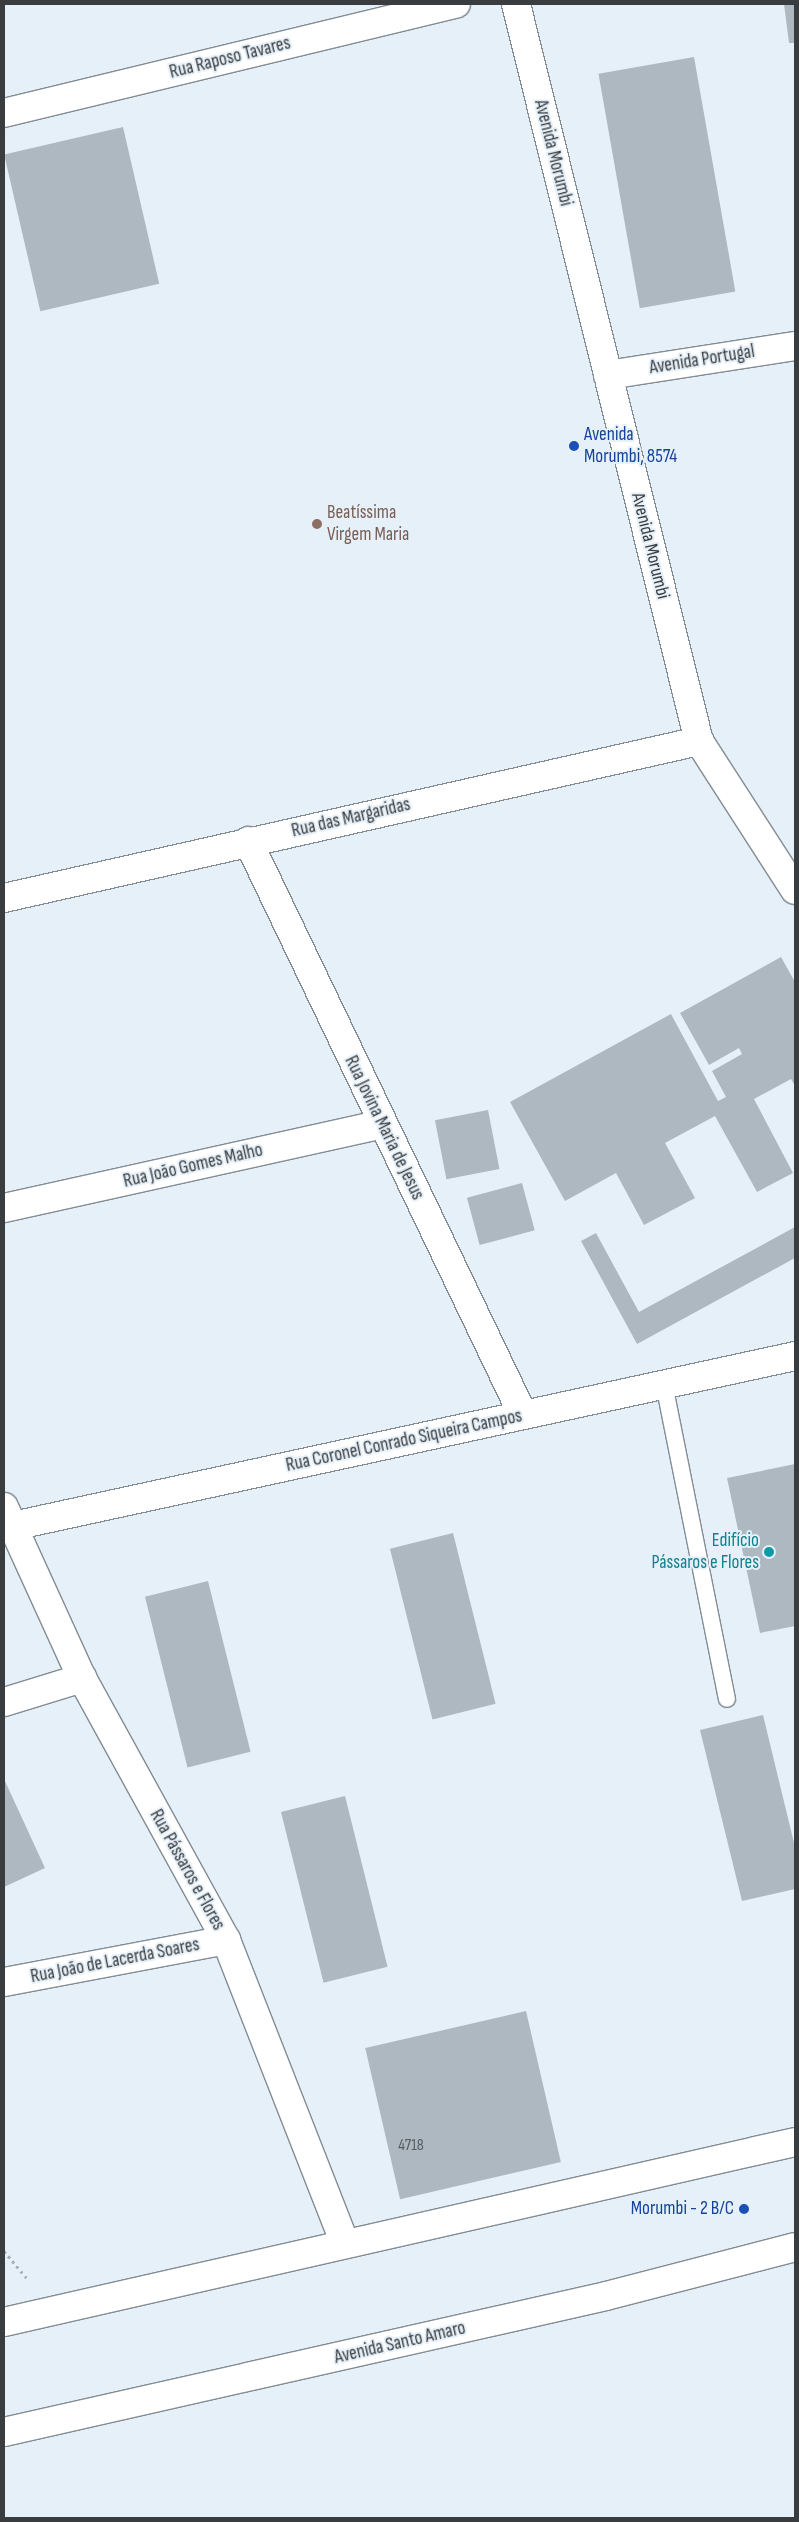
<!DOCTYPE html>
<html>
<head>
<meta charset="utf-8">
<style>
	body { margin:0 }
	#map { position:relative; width:799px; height:2522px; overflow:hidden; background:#e6f0f8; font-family:"Sofia Sans Condensed",sans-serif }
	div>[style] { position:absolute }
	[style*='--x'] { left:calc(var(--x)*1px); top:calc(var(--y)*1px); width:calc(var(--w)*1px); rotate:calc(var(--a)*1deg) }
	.building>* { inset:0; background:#aeb8c0; transform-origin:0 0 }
	.path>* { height:3px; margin-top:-1.5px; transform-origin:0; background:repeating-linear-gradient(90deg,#a7afb5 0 2.5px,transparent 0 6.5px) }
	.roads { filter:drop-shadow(1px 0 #838c93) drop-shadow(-1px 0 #838c93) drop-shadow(0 1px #838c93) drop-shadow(0 -1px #838c93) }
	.service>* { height:16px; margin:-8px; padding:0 8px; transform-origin:8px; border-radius:8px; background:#fff }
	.minor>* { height:28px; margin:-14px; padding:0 14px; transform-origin:14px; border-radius:14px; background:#fff }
	.tertiary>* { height:28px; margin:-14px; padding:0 14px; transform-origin:14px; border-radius:14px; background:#fff }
	.primary>* { height:28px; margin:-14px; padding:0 14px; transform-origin:14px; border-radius:14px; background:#fff }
	.dots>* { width:14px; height:14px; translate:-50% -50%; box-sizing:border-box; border:2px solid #e6f0f8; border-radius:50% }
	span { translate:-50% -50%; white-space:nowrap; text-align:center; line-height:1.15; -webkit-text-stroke:4px #e6f0f8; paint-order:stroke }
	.number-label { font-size:16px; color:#565c60 }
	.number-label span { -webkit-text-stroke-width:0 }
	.street-label { font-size:19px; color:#393d40 }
	.transit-label { font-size:19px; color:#164399 }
	.left { translate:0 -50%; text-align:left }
	.right { translate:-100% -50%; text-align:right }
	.education-label { font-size:19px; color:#785e54 }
	.culture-label { font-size:19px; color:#0d838f }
	.frame { position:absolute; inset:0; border:5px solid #393d40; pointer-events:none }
</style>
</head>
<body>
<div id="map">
	<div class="building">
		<div style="clip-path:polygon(784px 4px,795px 4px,795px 43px,789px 43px)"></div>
		<div style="left:694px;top:57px;width:238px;height:97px;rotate:80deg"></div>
		<div style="left:123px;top:127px;width:161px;height:122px;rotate:77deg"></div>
		<div style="clip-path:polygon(781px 957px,795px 982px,795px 1086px,791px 1079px,754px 1099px,793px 1173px,757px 1192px,715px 1116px,665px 1143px,695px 1198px,644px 1225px,616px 1173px,565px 1201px,510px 1102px,671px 1014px,718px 1101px,726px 1097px,712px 1071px,742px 1054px,739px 1048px,709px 1065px,680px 1013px)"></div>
		<div style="left:488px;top:1110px;width:60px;height:54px;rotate:79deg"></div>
		<div style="left:522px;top:1183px;width:49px;height:57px;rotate:75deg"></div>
		<div style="clip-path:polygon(795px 1227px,795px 1258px,637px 1344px,581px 1241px,596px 1233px,639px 1312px)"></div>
		<div style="clip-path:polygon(795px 1464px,795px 1626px,760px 1633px,727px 1478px)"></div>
		<div style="left:453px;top:1533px;width:176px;height:65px;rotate:76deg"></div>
		<div style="left:208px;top:1581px;width:176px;height:65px;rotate:76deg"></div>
		<div style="clip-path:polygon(763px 1715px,795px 1847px,795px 1889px,742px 1901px,700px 1730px)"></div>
		<div style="clip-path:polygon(4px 1779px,45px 1868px,4px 1887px)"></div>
		<div style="left:345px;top:1796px;width:176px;height:66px;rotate:76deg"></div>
		<div style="left:526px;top:2011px;width:155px;height:165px;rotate:77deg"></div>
	</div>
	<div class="path">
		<div style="--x:4;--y:2251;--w:39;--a:50"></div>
	</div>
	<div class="roads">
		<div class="service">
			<div style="--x:664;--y:1384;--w:321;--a:78.7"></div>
		</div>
		<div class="minor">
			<div style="--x:4;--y:113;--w:465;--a:-13.6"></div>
			<div style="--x:248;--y:841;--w:636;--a:64.4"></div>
			<div style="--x:4;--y:898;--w:713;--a:-12.73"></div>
			<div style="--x:4;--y:1208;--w:387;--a:-12.5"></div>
			<div style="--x:4;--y:1507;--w:188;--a:65.5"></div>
			<div style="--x:82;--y:1678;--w:299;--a:61.2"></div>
			<div style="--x:226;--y:1940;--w:326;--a:68.6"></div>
			<div style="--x:13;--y:1526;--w:800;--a:-12.26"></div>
			<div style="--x:4;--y:1702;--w:82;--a:-17.1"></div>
			<div style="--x:4;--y:1982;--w:226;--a:-10.7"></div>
		</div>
		<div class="tertiary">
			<div style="--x:516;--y:4;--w:759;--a:76.06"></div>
			<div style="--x:699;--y:741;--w:177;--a:57.2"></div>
			<div style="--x:608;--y:375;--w:189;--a:-8.8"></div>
		</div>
		<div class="primary">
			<div style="--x:4;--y:2322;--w:811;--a:-12.82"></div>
			<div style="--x:4;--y:2432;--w:617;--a:-12.73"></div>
			<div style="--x:606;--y:2296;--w:195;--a:-14.5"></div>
		</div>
	</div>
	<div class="dots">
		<div style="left:574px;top:446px;background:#1a4fb4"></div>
		<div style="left:317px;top:524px;background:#8d6e63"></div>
		<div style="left:769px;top:1552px;background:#0f9aa8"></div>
		<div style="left:744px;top:2209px;background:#1a4fb4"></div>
	</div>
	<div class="number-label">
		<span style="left:411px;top:2146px">4718</span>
	</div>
	<div class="street-label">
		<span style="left:230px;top:58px;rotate:-14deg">Rua Raposo Tavares</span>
		<span style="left:553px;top:153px;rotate:76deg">Avenida Morumbi</span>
		<span style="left:702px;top:360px;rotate:-9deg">Avenida Portugal</span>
		<span style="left:650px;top:546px;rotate:76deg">Avenida Morumbi</span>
		<span style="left:351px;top:818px;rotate:-13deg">Rua das Margaridas</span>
		<span style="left:384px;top:1128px;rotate:64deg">Rua Jovina Maria de Jesus</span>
		<span style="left:193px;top:1166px;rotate:-13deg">Rua João Gomes Malho</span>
		<span style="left:404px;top:1441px;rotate:-12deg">Rua Coronel Conrado Siqueira Campos</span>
		<span style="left:187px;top:1870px;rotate:61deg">Rua Pássaros e Flores</span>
		<span style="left:115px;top:1961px;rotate:-11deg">Rua João de Lacerda Soares</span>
		<span style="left:400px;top:2343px;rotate:-13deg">Avenida Santo Amaro</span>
	</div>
	<div class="transit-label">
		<span class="left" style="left:584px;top:446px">Avenida<br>Morumbi, 8574</span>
		<span class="right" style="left:734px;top:2209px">Morumbi - 2 B/C</span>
	</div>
	<div class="education-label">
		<span class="left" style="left:327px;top:524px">Beatíssima<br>Virgem Maria</span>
	</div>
	<div class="culture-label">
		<span class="right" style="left:759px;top:1552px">Edifício<br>Pássaros e Flores</span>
	</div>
	<div class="frame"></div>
</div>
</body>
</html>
